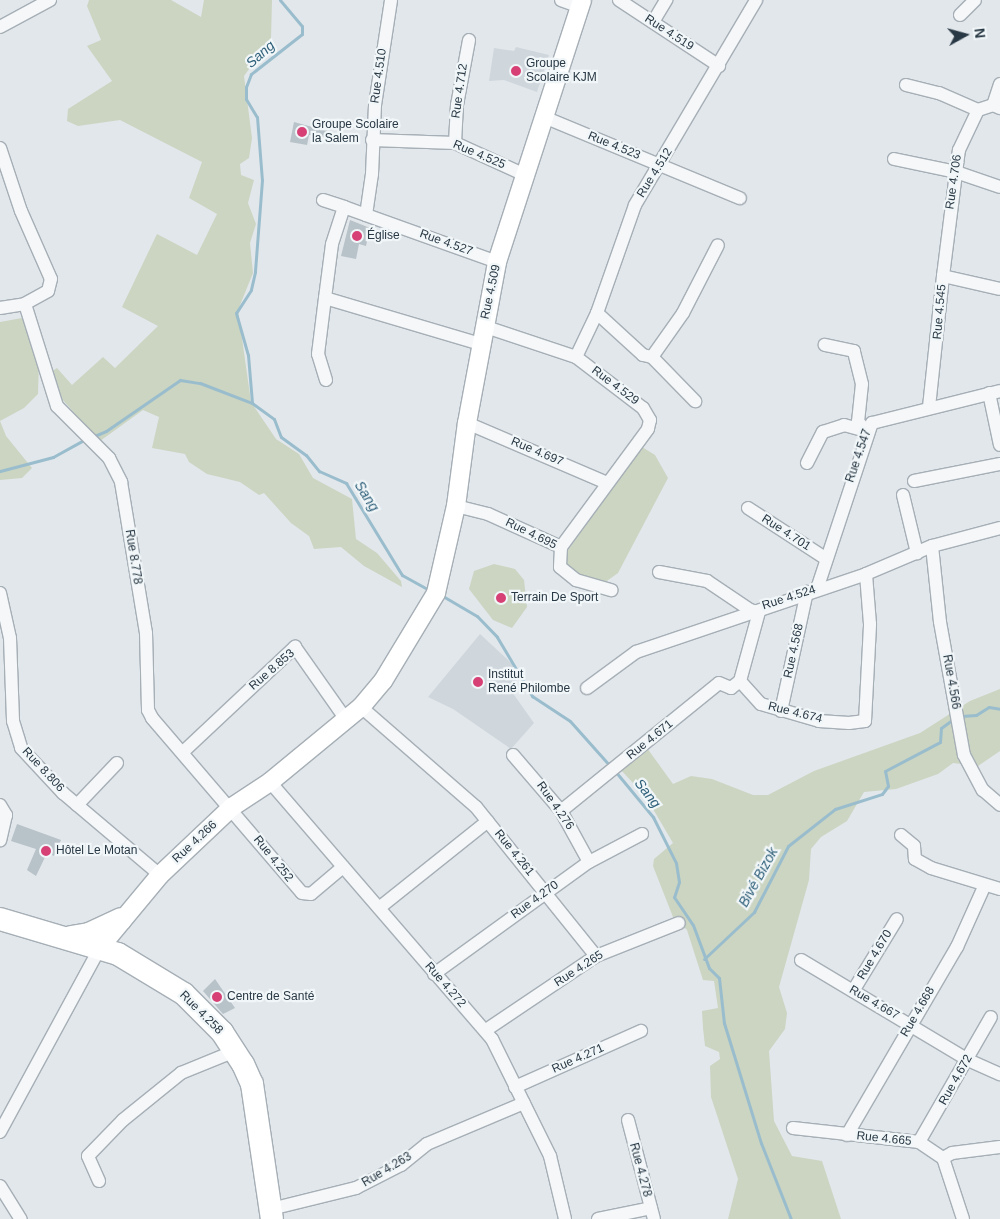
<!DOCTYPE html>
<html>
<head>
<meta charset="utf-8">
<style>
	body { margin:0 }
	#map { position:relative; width:1000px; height:1219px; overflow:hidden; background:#e2e7eb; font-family:Arial,sans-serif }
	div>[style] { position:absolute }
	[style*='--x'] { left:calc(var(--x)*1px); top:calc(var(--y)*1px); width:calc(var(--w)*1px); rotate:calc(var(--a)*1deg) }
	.built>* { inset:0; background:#cfd7dd }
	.green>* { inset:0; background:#cbd5c2 }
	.stream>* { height:3px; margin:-1.5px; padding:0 1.5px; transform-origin:1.5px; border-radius:1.5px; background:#9abdcd }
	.building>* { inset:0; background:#b8c2c9 }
	.roads { filter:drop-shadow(1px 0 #a6afb6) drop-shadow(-1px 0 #a6afb6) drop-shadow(0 1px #a6afb6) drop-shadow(0 -1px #a6afb6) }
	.street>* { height:12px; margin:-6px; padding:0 6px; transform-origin:6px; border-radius:6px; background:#f5f7f9 }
	.secondary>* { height:18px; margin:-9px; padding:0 9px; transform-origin:9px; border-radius:9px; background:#fff }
	.highway>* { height:22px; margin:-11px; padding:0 11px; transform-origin:11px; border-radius:11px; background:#fff }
	.dots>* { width:14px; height:14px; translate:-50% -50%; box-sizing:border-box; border:2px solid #f1f6f8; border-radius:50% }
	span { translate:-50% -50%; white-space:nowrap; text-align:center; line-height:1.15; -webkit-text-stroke:4.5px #f1f6f8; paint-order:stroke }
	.street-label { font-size:12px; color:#283844 }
	.poi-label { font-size:12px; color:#283844 }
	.left { translate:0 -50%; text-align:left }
	.water-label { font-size:14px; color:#30617b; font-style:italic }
	.north { position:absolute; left:940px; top:10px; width:50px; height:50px; -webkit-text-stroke:4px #f1f6f8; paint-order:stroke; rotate:83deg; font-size:14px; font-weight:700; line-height:20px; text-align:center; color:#283844 }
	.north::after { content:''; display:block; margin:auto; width:18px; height:22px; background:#283844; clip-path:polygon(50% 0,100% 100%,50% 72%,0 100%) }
</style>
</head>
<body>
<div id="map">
	<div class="built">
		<div style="clip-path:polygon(516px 47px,549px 55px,537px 92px,504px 80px,489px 81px,494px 48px,514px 51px)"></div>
		<div style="clip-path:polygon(480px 634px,521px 672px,512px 692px,534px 723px,511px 749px,453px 709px,428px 697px)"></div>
	</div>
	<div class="green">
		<div style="clip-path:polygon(89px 0,171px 0,201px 17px,204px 0,272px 0,271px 39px,244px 76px,252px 138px,249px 158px,240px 164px,241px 175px,254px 180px,248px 203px,256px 224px,250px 243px,253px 273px,238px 310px,251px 402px,276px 439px,299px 454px,313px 478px,352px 499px,356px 539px,377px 553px,401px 581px,402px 587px,364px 566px,341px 547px,314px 549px,309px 536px,291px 523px,264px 493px,259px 495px,240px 482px,207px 474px,189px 462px,185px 454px,152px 448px,159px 417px,143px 410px,100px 441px,60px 397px,51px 372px,57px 368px,72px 385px,103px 357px,115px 368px,158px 326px,122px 307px,157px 234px,197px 255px,217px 214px,189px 198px,202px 162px,120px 120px,78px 126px,67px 121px,68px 109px,112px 81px,87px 46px,101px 40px,87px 6px)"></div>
		<div style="clip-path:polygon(22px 318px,32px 326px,39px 357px,38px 394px,24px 408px,0 421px,0 322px)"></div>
		<div style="clip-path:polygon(0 421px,6px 436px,32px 468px,22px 478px,0 480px)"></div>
		<div style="clip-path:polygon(642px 447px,655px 455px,668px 478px,618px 573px,604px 583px,585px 578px,567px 568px,563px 557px)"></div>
		<div style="clip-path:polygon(494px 564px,515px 569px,524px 580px,527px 607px,512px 628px,493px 620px,469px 589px,474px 571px)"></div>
		<div style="clip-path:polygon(1000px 689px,1000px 751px,978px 766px,953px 763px,938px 774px,896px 789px,864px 792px,847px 821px,821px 837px,811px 849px,809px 880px,779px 987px,787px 1013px,785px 1029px,769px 1051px,774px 1121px,792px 1156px,822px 1161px,841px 1219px,728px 1219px,738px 1179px,711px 1097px,710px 1066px,720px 1059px,719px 1052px,705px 1046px,703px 1028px,702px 1011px,718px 1008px,714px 981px,703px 980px,687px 930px,673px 917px,653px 866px,654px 859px,673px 843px,646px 797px,621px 770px,647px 748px,673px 784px,691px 776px,712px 779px,753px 795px,768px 795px,814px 771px,920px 733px,970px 701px)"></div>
	</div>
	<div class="stream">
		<div style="--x:280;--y:0;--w:34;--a:50"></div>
		<div style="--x:302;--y:26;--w:8;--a:90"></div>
		<div style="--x:302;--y:34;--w:65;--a:141.9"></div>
		<div style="--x:251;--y:74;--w:14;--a:111"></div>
		<div style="--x:246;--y:87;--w:12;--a:90"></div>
		<div style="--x:246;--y:99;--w:21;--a:59"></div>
		<div style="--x:257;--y:117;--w:63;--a:85.5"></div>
		<div style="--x:262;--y:180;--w:92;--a:94.4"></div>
		<div style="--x:255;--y:272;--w:18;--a:103"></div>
		<div style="--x:251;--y:290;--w:27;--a:123"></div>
		<div style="--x:236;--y:313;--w:44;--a:74.1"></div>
		<div style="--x:248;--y:355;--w:48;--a:85.2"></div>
		<div style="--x:252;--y:403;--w:27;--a:36"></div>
		<div style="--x:274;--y:419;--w:19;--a:69"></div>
		<div style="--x:281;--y:437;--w:31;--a:36"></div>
		<div style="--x:306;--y:455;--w:21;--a:51"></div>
		<div style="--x:319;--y:471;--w:30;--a:24"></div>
		<div style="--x:346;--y:483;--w:108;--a:58.7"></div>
		<div style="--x:402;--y:575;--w:33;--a:29"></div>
		<div style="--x:92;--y:437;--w:15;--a:-23"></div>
		<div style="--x:106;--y:431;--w:90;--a:-34.6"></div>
		<div style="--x:180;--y:380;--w:20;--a:9"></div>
		<div style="--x:200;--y:383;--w:56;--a:21"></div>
		<div style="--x:0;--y:471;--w:55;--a:-14.8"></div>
		<div style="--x:53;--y:457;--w:38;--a:-29"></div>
		<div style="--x:441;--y:595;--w:42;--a:30.3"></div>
		<div style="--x:477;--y:616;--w:29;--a:46"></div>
		<div style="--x:497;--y:637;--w:69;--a:59.3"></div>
		<div style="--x:532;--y:696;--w:45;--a:33.3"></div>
		<div style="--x:570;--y:721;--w:62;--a:48.3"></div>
		<div style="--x:961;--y:716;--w:15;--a:-4"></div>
		<div style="--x:976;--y:715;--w:15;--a:-32"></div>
		<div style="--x:989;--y:707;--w:11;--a:10"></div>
		<div style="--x:615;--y:771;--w:60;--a:50.4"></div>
		<div style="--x:653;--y:817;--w:51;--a:63.4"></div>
		<div style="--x:676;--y:863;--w:19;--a:81"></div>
		<div style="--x:679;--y:882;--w:16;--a:108"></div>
		<div style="--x:674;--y:897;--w:34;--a:56"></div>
		<div style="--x:693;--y:925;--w:46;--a:69.6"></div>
		<div style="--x:709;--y:968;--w:14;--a:45"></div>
		<div style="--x:719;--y:978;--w:45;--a:83.7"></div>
		<div style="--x:724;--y:1023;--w:126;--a:72.9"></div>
		<div style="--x:761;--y:1143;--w:82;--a:68.5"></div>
		<div style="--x:704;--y:959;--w:69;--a:-43.2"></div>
		<div style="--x:754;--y:912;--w:74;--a:-62.7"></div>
		<div style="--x:788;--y:846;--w:60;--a:-38.2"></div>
		<div style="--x:835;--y:809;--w:49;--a:-17.7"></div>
		<div style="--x:882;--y:794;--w:10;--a:-53"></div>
		<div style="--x:888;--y:786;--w:15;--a:-101"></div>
		<div style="--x:885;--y:771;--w:62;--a:-27.8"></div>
		<div style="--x:940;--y:742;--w:14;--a:-86"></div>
		<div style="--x:941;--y:728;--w:17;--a:-36"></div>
	</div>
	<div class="building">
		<div style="clip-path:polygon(294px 122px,327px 131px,326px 137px,309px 135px,307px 145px,290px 142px)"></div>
		<div style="clip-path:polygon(350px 220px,370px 228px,366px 246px,359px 244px,356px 259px,341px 256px)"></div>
		<div style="clip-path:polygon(17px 824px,61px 840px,54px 856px,47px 853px,36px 876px,27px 870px,36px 849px,11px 841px)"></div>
		<div style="clip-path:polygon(215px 979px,235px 1008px,223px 1014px,203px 991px)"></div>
	</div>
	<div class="roads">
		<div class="street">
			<div style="--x:561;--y:0;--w:20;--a:20"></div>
			<div style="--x:619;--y:0;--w:120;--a:33.4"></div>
			<div style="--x:960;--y:15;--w:21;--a:-45"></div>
			<div style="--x:653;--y:22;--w:26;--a:-59"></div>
			<div style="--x:0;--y:27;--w:57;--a:-28.4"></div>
			<div style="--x:1000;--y:84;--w:22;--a:108"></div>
			<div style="--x:993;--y:105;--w:8;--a:23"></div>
			<div style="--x:906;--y:85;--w:34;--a:14"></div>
			<div style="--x:939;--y:93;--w:43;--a:23.6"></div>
			<div style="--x:544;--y:117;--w:212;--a:22.5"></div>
			<div style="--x:372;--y:140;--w:83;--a:2.1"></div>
			<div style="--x:455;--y:143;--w:77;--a:24.6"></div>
			<div style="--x:455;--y:143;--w:38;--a:-87"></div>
			<div style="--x:457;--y:105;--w:66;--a:-79.5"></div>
			<div style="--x:0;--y:148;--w:66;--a:71.6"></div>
			<div style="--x:21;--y:211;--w:74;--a:66.2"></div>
			<div style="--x:51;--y:279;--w:12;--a:104"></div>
			<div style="--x:48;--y:291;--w:26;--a:151"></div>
			<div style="--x:894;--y:159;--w:63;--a:11.8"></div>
			<div style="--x:956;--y:172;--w:46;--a:18.8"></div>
			<div style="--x:323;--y:200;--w:22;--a:18"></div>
			<div style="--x:366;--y:215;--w:139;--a:19.7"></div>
			<div style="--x:943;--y:276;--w:127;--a:-82.8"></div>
			<div style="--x:959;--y:150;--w:44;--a:-64.6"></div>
			<div style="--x:978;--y:110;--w:16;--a:-18"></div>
			<div style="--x:325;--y:298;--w:54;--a:-82.6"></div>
			<div style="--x:332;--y:244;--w:39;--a:-72"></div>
			<div style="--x:344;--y:207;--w:23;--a:20"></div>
			<div style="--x:366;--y:215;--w:41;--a:-81.7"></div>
			<div style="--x:372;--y:174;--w:69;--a:-87.5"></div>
			<div style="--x:375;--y:105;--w:106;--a:-81.3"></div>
			<div style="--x:0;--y:308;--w:25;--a:-9"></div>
			<div style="--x:25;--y:304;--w:107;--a:72.6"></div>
			<div style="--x:57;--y:406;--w:74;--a:45"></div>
			<div style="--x:109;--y:458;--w:27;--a:63"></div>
			<div style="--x:121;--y:482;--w:153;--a:80.6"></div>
			<div style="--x:146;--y:633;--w:77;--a:88.5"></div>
			<div style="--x:148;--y:710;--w:9;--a:63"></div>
			<div style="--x:152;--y:718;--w:230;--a:49.4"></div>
			<div style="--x:302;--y:893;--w:9;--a:6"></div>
			<div style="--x:311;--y:894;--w:42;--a:-40.2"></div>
			<div style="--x:597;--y:313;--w:62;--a:42.4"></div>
			<div style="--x:643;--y:355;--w:9;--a:13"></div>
			<div style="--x:652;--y:357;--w:62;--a:45.7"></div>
			<div style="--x:483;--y:326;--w:98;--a:18.4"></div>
			<div style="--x:576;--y:357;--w:84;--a:37.3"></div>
			<div style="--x:643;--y:408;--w:14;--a:60"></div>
			<div style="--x:650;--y:420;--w:9;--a:103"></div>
			<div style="--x:648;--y:429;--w:147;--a:126.4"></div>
			<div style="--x:576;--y:357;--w:49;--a:-64.5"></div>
			<div style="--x:597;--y:313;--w:114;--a:-70.6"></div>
			<div style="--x:635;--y:205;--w:238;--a:-59.4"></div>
			<div style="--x:652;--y:357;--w:54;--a:-54.8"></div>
			<div style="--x:683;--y:313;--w:76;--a:-62.8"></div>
			<div style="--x:326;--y:380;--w:27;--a:-107"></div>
			<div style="--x:318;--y:354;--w:56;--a:-82.9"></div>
			<div style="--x:325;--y:298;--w:162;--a:16.5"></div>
			<div style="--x:989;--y:393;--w:53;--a:78.1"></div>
			<div style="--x:929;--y:407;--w:132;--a:-83.9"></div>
			<div style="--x:943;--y:276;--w:58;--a:12.8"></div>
			<div style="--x:467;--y:423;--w:152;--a:23.2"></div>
			<div style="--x:807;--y:463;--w:35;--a:-63"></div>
			<div style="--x:823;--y:432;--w:22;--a:-18"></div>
			<div style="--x:844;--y:425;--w:24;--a:15"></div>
			<div style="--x:867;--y:431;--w:13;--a:-135"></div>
			<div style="--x:858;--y:422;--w:38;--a:-84"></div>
			<div style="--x:862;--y:384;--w:34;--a:-104"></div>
			<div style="--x:854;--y:351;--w:30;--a:-168"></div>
			<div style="--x:914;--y:481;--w:88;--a:-11.2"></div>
			<div style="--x:903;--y:495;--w:60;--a:76.4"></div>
			<div style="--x:456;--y:506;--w:33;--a:14"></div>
			<div style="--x:488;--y:514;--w:80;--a:24.3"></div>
			<div style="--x:561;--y:547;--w:20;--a:93"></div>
			<div style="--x:560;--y:567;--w:21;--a:39"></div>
			<div style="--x:576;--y:580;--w:37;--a:16"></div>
			<div style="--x:748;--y:508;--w:92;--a:33"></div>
			<div style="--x:932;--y:546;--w:76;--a:84"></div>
			<div style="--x:940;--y:622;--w:135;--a:79.8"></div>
			<div style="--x:964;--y:755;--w:40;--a:62"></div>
			<div style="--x:983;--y:790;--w:23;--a:41"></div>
			<div style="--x:659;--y:572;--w:49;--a:10.6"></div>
			<div style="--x:707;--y:581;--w:52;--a:34"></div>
			<div style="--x:750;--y:610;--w:9;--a:13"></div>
			<div style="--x:759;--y:612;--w:72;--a:105.4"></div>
			<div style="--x:740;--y:681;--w:31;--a:48"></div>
			<div style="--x:761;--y:704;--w:60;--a:16.3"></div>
			<div style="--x:819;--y:721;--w:30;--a:4"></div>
			<div style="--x:849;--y:723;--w:16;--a:-7"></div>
			<div style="--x:865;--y:721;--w:97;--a:-87"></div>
			<div style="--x:870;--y:624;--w:50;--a:-94.6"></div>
			<div style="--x:817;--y:589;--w:175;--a:-71.7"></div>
			<div style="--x:872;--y:423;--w:132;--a:-14"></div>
			<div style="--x:0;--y:593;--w:46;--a:77.5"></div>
			<div style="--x:10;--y:638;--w:83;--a:87.9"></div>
			<div style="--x:13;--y:721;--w:28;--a:73"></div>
			<div style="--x:21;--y:748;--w:62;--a:47"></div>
			<div style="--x:63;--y:793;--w:127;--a:40.2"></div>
			<div style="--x:587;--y:688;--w:61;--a:-36.3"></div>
			<div style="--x:636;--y:652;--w:243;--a:-18.7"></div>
			<div style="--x:866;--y:574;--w:72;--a:-23"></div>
			<div style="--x:932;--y:546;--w:70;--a:-14.8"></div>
			<div style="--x:361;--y:707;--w:152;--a:41"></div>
			<div style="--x:476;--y:807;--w:191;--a:51.2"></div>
			<div style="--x:781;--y:711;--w:122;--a:-77.7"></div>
			<div style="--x:183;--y:752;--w:154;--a:-43.2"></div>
			<div style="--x:295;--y:647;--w:90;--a:54.9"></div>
			<div style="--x:513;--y:755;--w:74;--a:49.4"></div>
			<div style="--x:561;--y:811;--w:58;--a:61.2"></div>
			<div style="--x:270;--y:782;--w:340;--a:49.2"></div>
			<div style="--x:492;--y:1039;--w:131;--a:63.6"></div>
			<div style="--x:550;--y:1156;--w:65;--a:76.6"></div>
			<div style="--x:0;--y:805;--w:12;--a:59"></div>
			<div style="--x:6;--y:815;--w:26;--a:103"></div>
			<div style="--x:77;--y:805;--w:58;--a:-46.4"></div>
			<div style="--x:561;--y:811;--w:203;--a:-39"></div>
			<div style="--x:719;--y:683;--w:13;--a:23"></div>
			<div style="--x:731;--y:688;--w:11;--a:-38"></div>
			<div style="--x:901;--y:835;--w:17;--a:40"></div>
			<div style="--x:914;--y:846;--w:13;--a:86"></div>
			<div style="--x:915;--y:859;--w:18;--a:29"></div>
			<div style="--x:931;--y:868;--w:72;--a:16.9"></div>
			<div style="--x:379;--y:908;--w:139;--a:-38.6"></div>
			<div style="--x:801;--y:960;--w:195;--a:30.9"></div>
			<div style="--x:968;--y:1060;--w:35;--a:24"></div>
			<div style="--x:434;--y:974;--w:191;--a:-35.9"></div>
			<div style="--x:589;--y:862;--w:60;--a:-27.8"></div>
			<div style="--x:853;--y:991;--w:84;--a:-58.6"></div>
			<div style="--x:486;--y:1030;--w:133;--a:-33.9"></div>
			<div style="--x:596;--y:956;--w:89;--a:-21.7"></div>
			<div style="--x:515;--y:1087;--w:138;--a:-24"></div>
			<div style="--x:628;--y:1120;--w:102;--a:75.3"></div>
			<div style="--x:793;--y:1128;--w:127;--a:6.3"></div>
			<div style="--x:919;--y:1142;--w:29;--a:34"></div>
			<div style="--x:943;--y:1158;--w:10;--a:-29"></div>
			<div style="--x:952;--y:1153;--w:48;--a:-7.1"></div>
			<div style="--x:0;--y:1132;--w:212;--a:-61.5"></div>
			<div style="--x:847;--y:1135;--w:218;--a:-59.7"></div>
			<div style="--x:957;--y:947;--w:66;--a:-65.8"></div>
			<div style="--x:919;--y:1142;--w:144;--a:-60.1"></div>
			<div style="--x:943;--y:1158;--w:64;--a:71.8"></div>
			<div style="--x:99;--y:1181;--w:27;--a:-114"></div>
			<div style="--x:88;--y:1156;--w:50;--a:-45.8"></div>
			<div style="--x:123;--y:1120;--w:75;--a:-39"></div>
			<div style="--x:181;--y:1073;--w:58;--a:-22.2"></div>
			<div style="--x:0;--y:1186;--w:39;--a:58"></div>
			<div style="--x:271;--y:1209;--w:88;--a:-13.9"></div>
			<div style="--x:356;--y:1188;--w:51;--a:-27.1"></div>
			<div style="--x:401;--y:1165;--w:33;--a:-39"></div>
			<div style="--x:427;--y:1144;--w:105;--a:-22.9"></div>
			<div style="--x:598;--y:1219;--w:54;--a:-11.7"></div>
		</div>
		<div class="secondary">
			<div style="--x:101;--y:946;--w:92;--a:-50.3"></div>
			<div style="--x:160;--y:875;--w:99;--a:-43.4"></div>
			<div style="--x:232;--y:807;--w:45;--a:-33.3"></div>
			<div style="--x:270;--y:782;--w:118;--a:-39.5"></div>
			<div style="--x:361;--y:707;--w:34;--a:-50"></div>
			<div style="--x:383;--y:681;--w:103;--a:-58.9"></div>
			<div style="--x:436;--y:593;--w:89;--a:-77.1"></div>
			<div style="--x:456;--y:506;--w:84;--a:-82.5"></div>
			<div style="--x:467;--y:423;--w:164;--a:-79.4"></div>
			<div style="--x:497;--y:262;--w:275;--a:-72"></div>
		</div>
		<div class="highway">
			<div style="--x:0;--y:919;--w:123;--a:16.5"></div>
			<div style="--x:118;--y:954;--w:77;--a:31.2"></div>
			<div style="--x:184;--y:994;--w:54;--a:45"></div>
			<div style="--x:222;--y:1032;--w:38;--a:57"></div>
			<div style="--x:243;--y:1064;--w:22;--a:66"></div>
			<div style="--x:252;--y:1084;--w:136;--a:81.6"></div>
			<div style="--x:71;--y:937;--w:18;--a:-9"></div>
			<div style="--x:89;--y:934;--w:35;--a:-25"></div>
		</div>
	</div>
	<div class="dots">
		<div style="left:516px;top:71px;background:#d74075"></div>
		<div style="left:302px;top:132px;background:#d74075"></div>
		<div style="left:357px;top:236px;background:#d74075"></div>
		<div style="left:501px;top:598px;background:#d74075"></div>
		<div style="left:478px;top:682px;background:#d74075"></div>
		<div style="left:46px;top:851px;background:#d74075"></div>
		<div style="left:217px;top:997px;background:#d74075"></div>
	</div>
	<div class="street-label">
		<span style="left:669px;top:33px;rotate:33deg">Rue 4.519</span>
		<span style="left:379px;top:76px;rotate:-82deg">Rue 4.510</span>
		<span style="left:460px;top:91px;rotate:-82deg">Rue 4.712</span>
		<span style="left:614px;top:146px;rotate:22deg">Rue 4.523</span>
		<span style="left:479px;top:155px;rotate:23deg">Rue 4.525</span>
		<span style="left:655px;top:173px;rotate:-58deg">Rue 4.512</span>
		<span style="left:954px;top:182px;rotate:-82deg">Rue 4.706</span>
		<span style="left:446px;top:243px;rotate:20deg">Rue 4.527</span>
		<span style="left:491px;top:292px;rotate:-78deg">Rue 4.509</span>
		<span style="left:940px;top:312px;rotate:-85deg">Rue 4.545</span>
		<span style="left:615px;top:386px;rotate:37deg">Rue 4.529</span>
		<span style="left:537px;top:452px;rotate:23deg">Rue 4.697</span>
		<span style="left:859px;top:456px;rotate:-71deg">Rue 4.547</span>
		<span style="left:786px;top:533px;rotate:33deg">Rue 4.701</span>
		<span style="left:531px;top:534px;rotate:26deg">Rue 4.695</span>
		<span style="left:133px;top:557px;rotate:81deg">Rue 8.778</span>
		<span style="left:789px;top:598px;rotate:-18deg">Rue 4.524</span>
		<span style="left:794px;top:651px;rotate:-78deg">Rue 4.568</span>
		<span style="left:272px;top:670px;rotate:-41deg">Rue 8.853</span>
		<span style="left:951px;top:682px;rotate:80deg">Rue 4.566</span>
		<span style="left:795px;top:713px;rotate:14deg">Rue 4.674</span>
		<span style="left:650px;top:740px;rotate:-39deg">Rue 4.671</span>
		<span style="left:43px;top:770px;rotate:47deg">Rue 8.806</span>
		<span style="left:555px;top:806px;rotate:55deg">Rue 4.276</span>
		<span style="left:195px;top:842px;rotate:-43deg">Rue 4.266</span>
		<span style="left:514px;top:853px;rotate:51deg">Rue 4.261</span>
		<span style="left:273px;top:859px;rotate:51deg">Rue 4.252</span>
		<span style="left:535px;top:900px;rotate:-36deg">Rue 4.270</span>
		<span style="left:875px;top:955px;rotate:-59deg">Rue 4.670</span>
		<span style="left:579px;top:969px;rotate:-33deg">Rue 4.265</span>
		<span style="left:445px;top:985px;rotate:49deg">Rue 4.272</span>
		<span style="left:874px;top:1003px;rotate:30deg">Rue 4.667</span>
		<span style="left:918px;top:1012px;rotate:-60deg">Rue 4.668</span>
		<span style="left:201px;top:1013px;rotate:45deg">Rue 4.258</span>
		<span style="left:578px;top:1059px;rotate:-24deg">Rue 4.271</span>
		<span style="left:956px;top:1080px;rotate:-61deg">Rue 4.672</span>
		<span style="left:884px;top:1139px;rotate:6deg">Rue 4.665</span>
		<span style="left:387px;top:1170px;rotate:-31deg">Rue 4.263</span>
		<span style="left:640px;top:1170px;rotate:75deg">Rue 4.278</span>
	</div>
	<div class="poi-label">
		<span class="left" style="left:526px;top:71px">Groupe<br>Scolaire KJM</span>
		<span class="left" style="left:312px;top:132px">Groupe Scolaire<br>la Salem</span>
		<span class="left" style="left:367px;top:236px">Église</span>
		<span class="left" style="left:511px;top:598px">Terrain De Sport</span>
		<span class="left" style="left:488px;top:682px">Institut<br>René Philombe</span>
		<span class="left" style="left:56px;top:851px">Hôtel Le Motan</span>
		<span class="left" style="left:227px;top:997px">Centre de Santé</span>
	</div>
	<div class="water-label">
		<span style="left:260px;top:54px;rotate:-41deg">Sang</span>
		<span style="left:367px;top:496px;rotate:58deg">Sang</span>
		<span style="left:648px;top:793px;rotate:52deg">Sang</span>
		<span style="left:758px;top:877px;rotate:-61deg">Bivé Bizok</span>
	</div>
	<div class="north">N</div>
</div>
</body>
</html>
